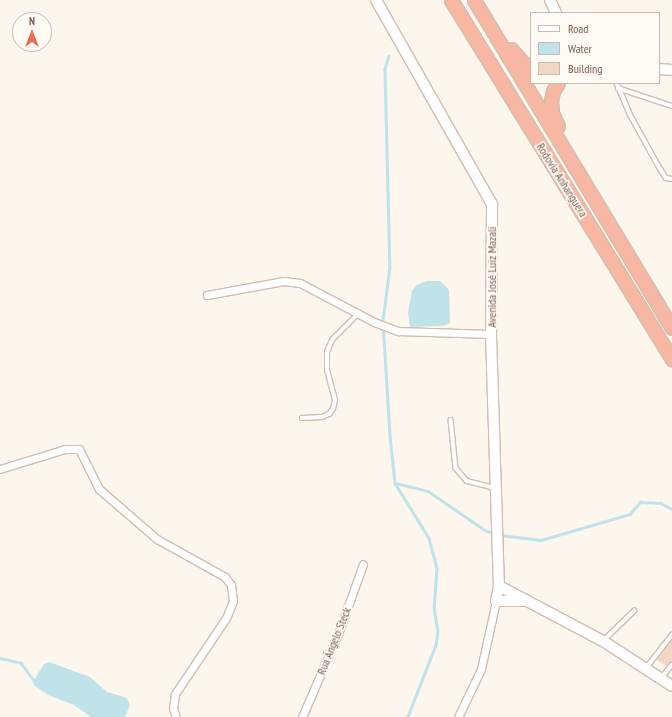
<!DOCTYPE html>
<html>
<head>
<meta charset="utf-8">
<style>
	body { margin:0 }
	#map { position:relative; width:672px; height:717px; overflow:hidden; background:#fdf6ec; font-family:"PT Sans Narrow",sans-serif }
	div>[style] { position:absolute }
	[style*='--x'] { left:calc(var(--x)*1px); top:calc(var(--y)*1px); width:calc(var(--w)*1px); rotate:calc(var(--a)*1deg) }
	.water>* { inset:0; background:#bfe3e8 }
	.stream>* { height:2.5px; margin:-1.25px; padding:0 1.25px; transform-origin:1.25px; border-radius:1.25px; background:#bfe3e8 }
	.building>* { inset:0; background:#f3d5c3 }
	.roads { filter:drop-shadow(1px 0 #d1beb0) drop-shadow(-1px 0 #d1beb0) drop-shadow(0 1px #d1beb0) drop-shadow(0 -1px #d1beb0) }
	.lane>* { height:3.5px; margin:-1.75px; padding:0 1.75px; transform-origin:1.75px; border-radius:1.75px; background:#fff }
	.street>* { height:7px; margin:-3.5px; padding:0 3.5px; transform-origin:3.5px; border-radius:3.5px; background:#fff }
	.secondary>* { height:10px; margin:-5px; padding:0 5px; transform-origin:5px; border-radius:5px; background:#fff }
	.highway>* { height:13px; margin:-6.5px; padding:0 6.5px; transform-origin:6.5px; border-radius:6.5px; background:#f7b7a3 }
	span { translate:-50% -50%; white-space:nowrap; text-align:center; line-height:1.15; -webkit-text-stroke:3.5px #fffaf3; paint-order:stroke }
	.street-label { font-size:12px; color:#7a5c4d }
	.legend { position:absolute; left:530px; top:12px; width:130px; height:72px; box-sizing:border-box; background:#fffaf3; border:1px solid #cabbb1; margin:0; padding:5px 7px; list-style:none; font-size:12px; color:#7a5c4d }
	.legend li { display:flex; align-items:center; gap:8px; height:20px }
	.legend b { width:20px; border:1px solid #cabbb1 }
	.north { position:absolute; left:12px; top:12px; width:40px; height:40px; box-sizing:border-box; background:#fffaf3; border:1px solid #cabbb1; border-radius:50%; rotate:0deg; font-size:11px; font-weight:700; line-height:16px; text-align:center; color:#7a5c4d }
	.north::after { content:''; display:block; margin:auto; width:14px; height:18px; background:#e76f51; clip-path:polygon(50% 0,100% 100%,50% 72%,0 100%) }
</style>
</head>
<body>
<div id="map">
	<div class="water">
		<div style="clip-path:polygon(427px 281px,440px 281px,449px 290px,450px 323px,443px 326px,410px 327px,408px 313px,412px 291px,416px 285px)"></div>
		<div style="clip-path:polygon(49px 662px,90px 677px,107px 692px,127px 698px,130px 705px,125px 717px,91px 717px,74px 705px,48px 695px,35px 686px,33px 683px,37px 675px,44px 664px)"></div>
	</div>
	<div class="stream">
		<div style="--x:389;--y:56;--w:14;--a:107"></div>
		<div style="--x:385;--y:69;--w:198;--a:88.6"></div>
		<div style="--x:390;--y:267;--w:54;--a:97.4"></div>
		<div style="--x:383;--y:321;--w:115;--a:86.5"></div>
		<div style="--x:390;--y:436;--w:47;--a:83.9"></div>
		<div style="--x:395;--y:483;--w:65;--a:58.3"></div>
		<div style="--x:429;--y:538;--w:31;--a:75"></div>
		<div style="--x:437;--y:568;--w:39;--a:94"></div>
		<div style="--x:434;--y:607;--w:24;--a:81"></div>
		<div style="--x:438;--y:631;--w:14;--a:98"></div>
		<div style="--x:436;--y:645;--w:77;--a:111.3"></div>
		<div style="--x:396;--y:483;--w:33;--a:14"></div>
		<div style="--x:428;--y:491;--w:69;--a:34.4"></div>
		<div style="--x:485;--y:530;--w:11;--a:22"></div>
		<div style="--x:500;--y:535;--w:41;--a:7"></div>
		<div style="--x:541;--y:540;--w:93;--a:-16.3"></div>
		<div style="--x:630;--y:514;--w:16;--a:-50"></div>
		<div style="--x:640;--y:502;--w:21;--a:3"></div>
		<div style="--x:661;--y:503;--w:13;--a:29"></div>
		<div style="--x:0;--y:658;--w:22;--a:13"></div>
		<div style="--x:21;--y:663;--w:21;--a:53"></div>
	</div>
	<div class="building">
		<div style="clip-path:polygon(672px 640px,672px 662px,667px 666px,657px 660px)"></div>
	</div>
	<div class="roads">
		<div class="lane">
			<div style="--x:617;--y:83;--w:34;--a:67"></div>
			<div style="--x:630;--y:114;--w:58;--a:61.2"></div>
			<div style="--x:658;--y:165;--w:15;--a:58"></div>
			<div style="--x:666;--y:178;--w:6;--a:9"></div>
			<div style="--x:618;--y:88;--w:57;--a:18.4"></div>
			<div style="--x:302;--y:418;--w:20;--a:-3"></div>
			<div style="--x:322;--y:417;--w:8;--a:-23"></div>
			<div style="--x:329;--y:414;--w:6;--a:-51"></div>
			<div style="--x:333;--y:409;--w:9;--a:-77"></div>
			<div style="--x:335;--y:400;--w:31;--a:-105"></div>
			<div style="--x:327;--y:370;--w:18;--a:-90"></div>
			<div style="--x:327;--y:352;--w:13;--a:-67"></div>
			<div style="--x:332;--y:340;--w:37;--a:-45"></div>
			<div style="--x:451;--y:420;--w:48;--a:84.1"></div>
			<div style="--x:456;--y:468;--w:17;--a:50"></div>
			<div style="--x:467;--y:481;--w:29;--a:14"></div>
			<div style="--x:604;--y:640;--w:42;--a:-44"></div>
			<div style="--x:646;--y:668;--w:42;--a:-51.8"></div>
			<div style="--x:661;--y:678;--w:17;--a:-50"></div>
		</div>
		<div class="street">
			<div style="--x:207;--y:295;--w:78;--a:-10.3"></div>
			<div style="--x:284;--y:281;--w:16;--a:7"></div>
			<div style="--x:300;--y:283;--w:84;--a:27.8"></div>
			<div style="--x:374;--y:322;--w:26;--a:21"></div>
			<div style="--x:398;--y:331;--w:93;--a:1.8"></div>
			<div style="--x:0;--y:469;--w:68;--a:-17.1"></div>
			<div style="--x:65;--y:449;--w:14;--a:0"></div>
			<div style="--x:79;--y:449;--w:45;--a:63.4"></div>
			<div style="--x:99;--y:489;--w:77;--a:40.8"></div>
			<div style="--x:157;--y:539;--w:78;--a:29.2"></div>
			<div style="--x:225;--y:577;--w:10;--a:53"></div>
			<div style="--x:231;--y:585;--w:16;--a:83"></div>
			<div style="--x:233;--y:601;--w:18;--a:112"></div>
			<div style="--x:226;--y:618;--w:92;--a:123.9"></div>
			<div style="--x:175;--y:694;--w:14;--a:98"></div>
			<div style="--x:173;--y:708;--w:9;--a:72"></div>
			<div style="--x:302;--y:717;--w:90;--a:-66.6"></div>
			<div style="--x:338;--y:634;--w:74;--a:-70.3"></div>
			<div style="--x:458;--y:717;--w:53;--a:-64.4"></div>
			<div style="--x:481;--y:669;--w:70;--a:-77.6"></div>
		</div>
		<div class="secondary">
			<div style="--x:376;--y:0;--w:235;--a:60.4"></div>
			<div style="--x:492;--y:204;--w:130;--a:90.4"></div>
			<div style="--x:491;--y:334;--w:252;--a:88.2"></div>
			<div style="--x:499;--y:586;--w:15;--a:101"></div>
			<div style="--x:496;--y:601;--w:30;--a:0"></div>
			<div style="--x:550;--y:0;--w:14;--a:65"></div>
			<div style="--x:659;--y:69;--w:13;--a:4"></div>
			<div style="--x:499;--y:586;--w:118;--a:27.9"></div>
			<div style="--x:603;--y:641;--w:82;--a:33.1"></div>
		</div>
		<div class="highway">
			<div style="--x:451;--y:0;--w:422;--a:58.4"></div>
			<div style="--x:474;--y:0;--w:383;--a:58.9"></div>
			<div style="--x:511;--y:49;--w:30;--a:48"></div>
			<div style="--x:558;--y:126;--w:14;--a:-115"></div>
			<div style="--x:552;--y:113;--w:12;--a:-95"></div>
			<div style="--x:551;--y:101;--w:10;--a:-79"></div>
			<div style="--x:553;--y:91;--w:9;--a:-58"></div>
		</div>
	</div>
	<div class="street-label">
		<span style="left:562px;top:180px;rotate:58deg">Rodovia Anhanguera</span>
		<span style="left:492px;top:277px;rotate:-90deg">Avenida José Luiz Mazali</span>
		<span style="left:334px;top:641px;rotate:-68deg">Rua Ângelo Steck</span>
	</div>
	<ul class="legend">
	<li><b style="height:5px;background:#fff"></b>Road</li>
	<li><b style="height:11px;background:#bfe3e8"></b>Water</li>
	<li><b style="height:11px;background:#f3d5c3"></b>Building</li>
	</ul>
	<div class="north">N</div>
</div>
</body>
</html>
